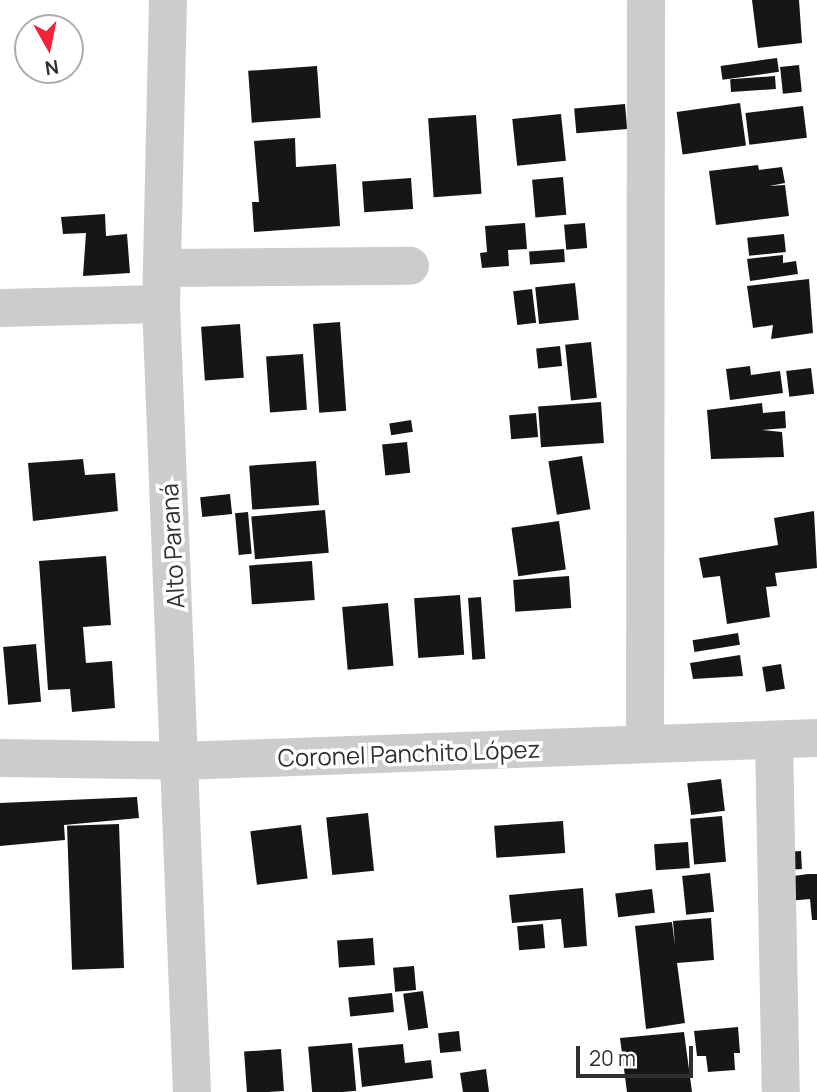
<!DOCTYPE html>
<html>
<head>
<meta charset="utf-8">
<style>
	body { margin:0 }
	#map { position:relative; width:817px; height:1092px; overflow:hidden; background:#fff; font-family:Manrope,sans-serif }
	div>[style] { position:absolute }
	[style*='--x'] { left:calc(var(--x)*1px); top:calc(var(--y)*1px); width:calc(var(--w)*1px); rotate:calc(var(--a)*1deg) }
	.building>* { inset:0; background:#161616; transform-origin:0 0 }
	.minor>* { height:38px; margin:-19px; padding:0 19px; transform-origin:19px; border-radius:19px; background:#ccc }
	span { translate:-50% -50%; white-space:nowrap; text-align:center; line-height:1.15; -webkit-text-stroke:7px #fff; paint-order:stroke }
	.street-label { font-size:24px; color:#2f2f2f }
	.north { position:absolute; left:14px; top:14px; width:70px; height:70px; box-sizing:border-box; background:#fff; border:2px solid #acacac; border-radius:50%; rotate:171deg; font-size:19px; font-weight:700; line-height:28px; text-align:center; color:#2f2f2f }
	.north::after { content:''; display:block; margin:auto; width:24px; height:32px; background:#f52138; clip-path:polygon(50% 0,100% 100%,50% 72%,0 100%) }
	.scale { position:absolute; left:576px; top:1046px; width:117px; height:32px; box-sizing:border-box; border:4px solid #2f2f2f; border-top:0; padding-left:9px; font-size:21px; line-height:24px; white-space:nowrap; color:#2f2f2f; -webkit-text-stroke:5px #fff; paint-order:stroke }
</style>
</head>
<body>
<div id="map">
	<div class="building">
		<div style="clip-path:polygon(752px 0,799px 0,802px 43px,758px 48px)"></div>
		<div style="left:777px;top:58px;width:14px;height:57px;rotate:82deg"></div>
		<div style="left:799px;top:65px;width:27px;height:19px;rotate:84deg"></div>
		<div style="left:317px;top:66px;width:52px;height:69px;rotate:86deg"></div>
		<div style="left:775px;top:76px;width:13px;height:45px;rotate:86deg"></div>
		<div style="left:740px;top:103px;width:43px;height:64px;rotate:82deg"></div>
		<div style="left:625px;top:104px;width:25px;height:51px;rotate:85deg"></div>
		<div style="left:803px;top:106px;width:32px;height:58px;rotate:83deg"></div>
		<div style="left:561px;top:114px;width:47px;height:49px;rotate:84deg"></div>
		<div style="left:476px;top:115px;width:79px;height:48px;rotate:86deg"></div>
		<div style="clip-path:polygon(295px 138px,296px 167px,336px 164px,340px 226px,254px 232px,252px 202px,259px 202px,254px 141px)"></div>
		<div style="clip-path:polygon(758px 165px,759px 170px,782px 167px,785px 183px,769px 186px,785px 185px,789px 216px,716px 225px,709px 171px)"></div>
		<div style="left:563px;top:177px;width:38px;height:31px;rotate:85deg"></div>
		<div style="left:411px;top:178px;width:31px;height:49px;rotate:86deg"></div>
		<div style="clip-path:polygon(105px 214px,106px 236px,127px 234px,130px 273px,83px 276px,86px 233px,63px 234px,61px 217px)"></div>
		<div style="clip-path:polygon(525px 223px,527px 249px,508px 250px,509px 266px,482px 268px,480px 253px,487px 252px,485px 226px)"></div>
		<div style="left:585px;top:223px;width:25px;height:21px;rotate:85deg"></div>
		<div style="left:784px;top:234px;width:18px;height:37px;rotate:84deg"></div>
		<div style="left:564px;top:249px;width:13px;height:35px;rotate:86deg"></div>
		<div style="clip-path:polygon(783px 255px,783px 263px,796px 261px,798px 274px,750px 281px,747px 259px)"></div>
		<div style="clip-path:polygon(809px 279px,813px 333px,771px 339px,773px 325px,753px 328px,747px 286px)"></div>
		<div style="left:575px;top:283px;width:37px;height:40px;rotate:84deg"></div>
		<div style="left:532px;top:289px;width:34px;height:19px;rotate:83deg"></div>
		<div style="left:340px;top:322px;width:89px;height:27px;rotate:86deg"></div>
		<div style="left:240px;top:324px;width:54px;height:39px;rotate:86deg"></div>
		<div style="left:591px;top:342px;width:56px;height:26px;rotate:84deg"></div>
		<div style="left:560px;top:346px;width:20px;height:24px;rotate:84deg"></div>
		<div style="left:303px;top:354px;width:56px;height:37px;rotate:86deg"></div>
		<div style="clip-path:polygon(750px 366px,751px 375px,780px 371px,783px 393px,730px 400px,726px 369px)"></div>
		<div style="left:811px;top:368px;width:26px;height:25px;rotate:83deg"></div>
		<div style="left:601px;top:402px;width:41px;height:63px;rotate:86deg"></div>
		<div style="clip-path:polygon(762px 403px,763px 413px,785px 411px,786px 428px,762px 430px,782px 432px,784px 457px,711px 459px,707px 410px)"></div>
		<div style="left:536px;top:413px;width:24px;height:27px;rotate:85deg"></div>
		<div style="left:411px;top:420px;width:12px;height:22px;rotate:81deg"></div>
		<div style="left:407px;top:442px;width:31px;height:25px;rotate:84deg"></div>
		<div style="left:582px;top:456px;width:54px;height:34px;rotate:81deg"></div>
		<div style="clip-path:polygon(83px 459px,85px 475px,115px 473px,118px 511px,33px 521px,28px 463px)"></div>
		<div style="left:316px;top:461px;width:44px;height:67px;rotate:86deg"></div>
		<div style="left:230px;top:494px;width:20px;height:30px;rotate:84deg"></div>
		<div style="left:325px;top:510px;width:43px;height:74px;rotate:85deg"></div>
		<div style="clip-path:polygon(814px 511px,817px 568px,775px 573px,777px 586px,766px 587px,770px 617px,727px 624px,720px 576px,703px 578px,699px 558px,778px 545px,774px 518px)"></div>
		<div style="left:248px;top:512px;width:42px;height:13px;rotate:85deg"></div>
		<div style="left:559px;top:521px;width:49px;height:48px;rotate:82deg"></div>
		<div style="clip-path:polygon(106px 556px,111px 625px,83px 627px,86px 663px,112px 661px,115px 708px,72px 712px,70px 689px,48px 690px,39px 561px)"></div>
		<div style="left:312px;top:561px;width:39px;height:63px;rotate:86deg"></div>
		<div style="left:569px;top:576px;width:32px;height:56px;rotate:86deg"></div>
		<div style="left:460px;top:595px;width:60px;height:46px;rotate:86deg"></div>
		<div style="left:481px;top:597px;width:62px;height:13px;rotate:86deg"></div>
		<div style="left:388px;top:603px;width:63px;height:46px;rotate:85deg"></div>
		<div style="left:738px;top:633px;width:12px;height:46px;rotate:81deg"></div>
		<div style="left:36px;top:644px;width:58px;height:33px;rotate:85deg"></div>
		<div style="clip-path:polygon(740px 655px,743px 676px,693px 679px,690px 663px)"></div>
		<div style="left:781px;top:664px;width:25px;height:19px;rotate:81deg"></div>
		<div style="left:721px;top:779px;width:32px;height:34px;rotate:83deg"></div>
		<div style="clip-path:polygon(137px 797px,139px 818px,64px 825px,65px 840px,0 846px,0 803px)"></div>
		<div style="left:368px;top:813px;width:58px;height:42px;rotate:84deg"></div>
		<div style="left:722px;top:816px;width:46px;height:32px;rotate:85deg"></div>
		<div style="left:563px;top:821px;width:32px;height:69px;rotate:86deg"></div>
		<div style="left:119px;top:824px;width:144px;height:52px;rotate:88deg"></div>
		<div style="left:301px;top:825px;width:54px;height:51px;rotate:83deg"></div>
		<div style="left:688px;top:842px;width:26px;height:34px;rotate:86deg"></div>
		<div style="left:801px;top:851px;width:18px;height:13px;rotate:87deg"></div>
		<div style="left:710px;top:873px;width:39px;height:28px;rotate:84deg"></div>
		<div style="clip-path:polygon(808px 874px,817px 874px,817px 920px,812px 920px,810px 899px,788px 901px,786px 877px)"></div>
		<div style="clip-path:polygon(583px 888px,587px 946px,564px 948px,561px 919px,512px 923px,509px 895px)"></div>
		<div style="left:652px;top:889px;width:24px;height:37px;rotate:83deg"></div>
		<div style="clip-path:polygon(711px 918px,714px 960px,677px 963px,685px 1023px,646px 1029px,635px 926px,672px 922px,675px 946px,673px 921px)"></div>
		<div style="left:543px;top:924px;width:24px;height:26px;rotate:85deg"></div>
		<div style="left:373px;top:938px;width:27px;height:36px;rotate:86deg"></div>
		<div style="left:414px;top:966px;width:24px;height:21px;rotate:85deg"></div>
		<div style="left:423px;top:991px;width:37px;height:20px;rotate:82deg"></div>
		<div style="left:392px;top:993px;width:19px;height:44px;rotate:84deg"></div>
		<div style="clip-path:polygon(738px 1027px,740px 1053px,734px 1053px,735px 1070px,708px 1072px,706px 1056px,697px 1056px,694px 1031px)"></div>
		<div style="left:459px;top:1031px;width:20px;height:21px;rotate:84deg"></div>
		<div style="clip-path:polygon(684px 1032px,692px 1092px,627px 1092px,620px 1038px)"></div>
		<div style="left:352px;top:1043px;width:48px;height:44px;rotate:85deg"></div>
		<div style="clip-path:polygon(403px 1044px,405px 1063px,431px 1060px,433px 1078px,362px 1087px,358px 1048px)"></div>
		<div style="left:281px;top:1049px;width:42px;height:37px;rotate:86deg"></div>
		<div style="clip-path:polygon(486px 1069px,489px 1092px,463px 1092px,460px 1073px)"></div>
	</div>
	<div class="minor">
		<div style="--x:168;--y:0;--w:304;--a:91.3"></div>
		<div style="--x:161;--y:304;--w:789;--a:87.75"></div>
		<div style="--x:162;--y:268;--w:248;--a:-0.5"></div>
		<div style="--x:0;--y:308;--w:161;--a:-1.4"></div>
		<div style="--x:774;--y:740;--w:352;--a:88.9"></div>
		<div style="--x:645;--y:744;--w:744;--a:-89.92"></div>
		<div style="--x:0;--y:758;--w:182;--a:0.9"></div>
		<div style="--x:182;--y:761;--w:635;--a:-2.07"></div>
	</div>
	<div class="street-label">
		<span style="left:172px;top:546px;rotate:-93deg">Alto Paraná</span>
		<span style="left:409px;top:753px;rotate:-2deg">Coronel Panchito López</span>
	</div>
	<div class="north">N</div>
	<div class="scale">20 m</div>
</div>
</body>
</html>
